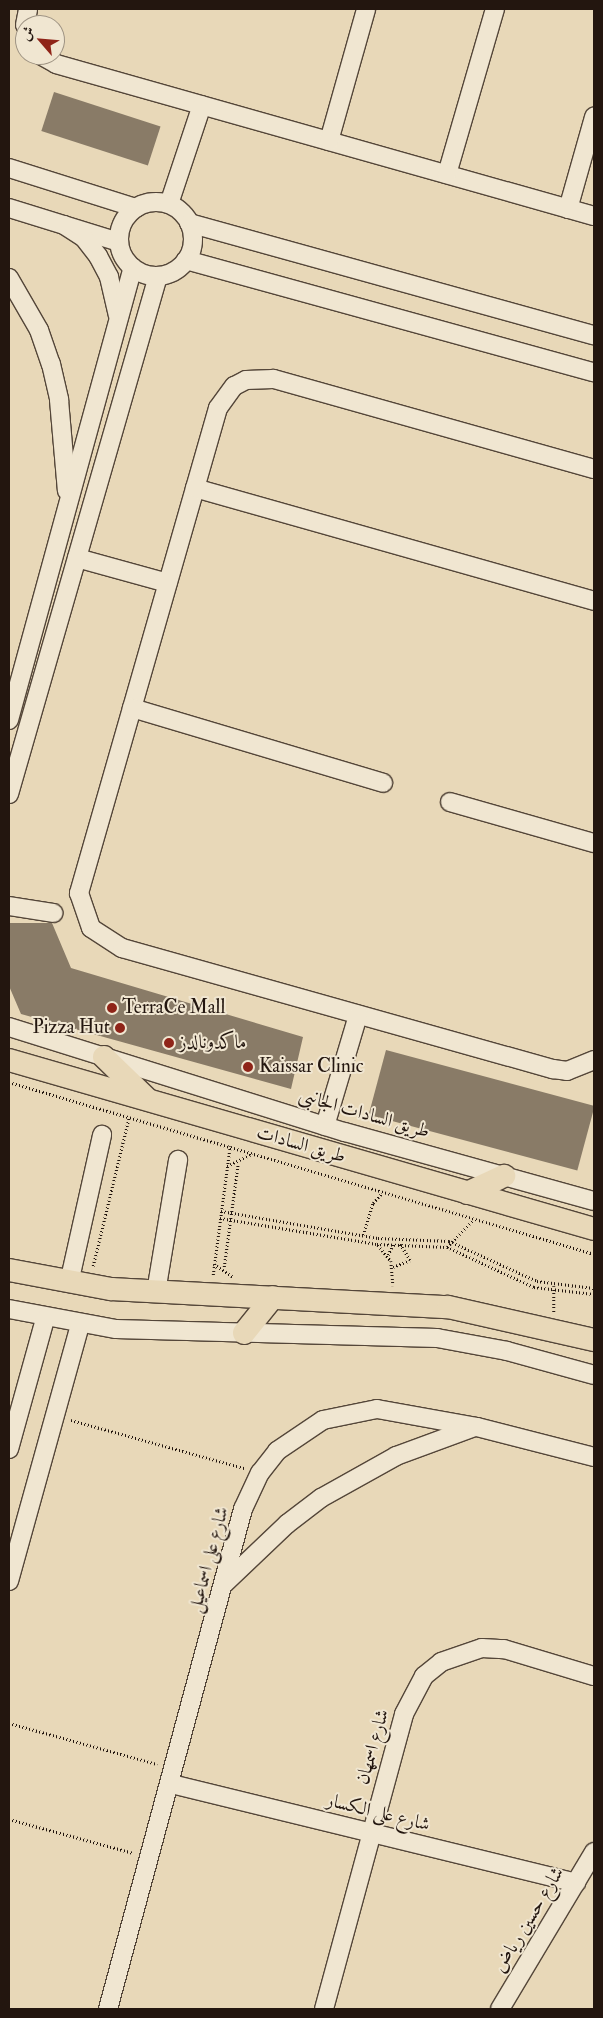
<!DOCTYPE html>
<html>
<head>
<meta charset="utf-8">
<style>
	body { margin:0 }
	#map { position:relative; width:603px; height:2018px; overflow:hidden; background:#e8d8b8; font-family:"IM FELL Double Pica",Amiri,serif }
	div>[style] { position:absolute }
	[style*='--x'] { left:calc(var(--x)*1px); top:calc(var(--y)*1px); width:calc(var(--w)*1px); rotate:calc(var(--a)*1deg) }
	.building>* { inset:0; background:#897b67; transform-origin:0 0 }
	.path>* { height:2.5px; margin-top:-1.25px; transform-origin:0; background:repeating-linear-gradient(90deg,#23160f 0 1px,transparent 0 3.5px) }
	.roads { filter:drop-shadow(1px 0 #544639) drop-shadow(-1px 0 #544639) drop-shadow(0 1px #544639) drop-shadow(0 -1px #544639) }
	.minor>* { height:18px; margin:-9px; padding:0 9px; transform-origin:9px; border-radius:9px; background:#f0e6d1 }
	.minor>.ring { margin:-9px; padding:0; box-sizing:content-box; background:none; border:18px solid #f0e6d1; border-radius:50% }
	.major>* { height:22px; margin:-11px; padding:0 11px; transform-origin:11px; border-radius:11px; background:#e8d8b8 }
	.dots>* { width:14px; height:14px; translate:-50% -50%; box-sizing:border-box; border:2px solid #f0e6d1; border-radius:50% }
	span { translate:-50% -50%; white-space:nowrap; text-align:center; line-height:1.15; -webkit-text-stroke:4px #f0e6d1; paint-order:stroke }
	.poi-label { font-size:19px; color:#23160f }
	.left { translate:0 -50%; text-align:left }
	.right { translate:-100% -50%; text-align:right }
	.street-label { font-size:19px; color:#23160f }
	.frame { position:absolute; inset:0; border:10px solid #23160f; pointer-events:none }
	.north { position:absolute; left:15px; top:15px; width:50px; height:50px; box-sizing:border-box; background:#f0e6d1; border:1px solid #9e9383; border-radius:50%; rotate:297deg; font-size:14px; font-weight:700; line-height:20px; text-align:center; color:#23160f }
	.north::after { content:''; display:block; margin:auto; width:18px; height:22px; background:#8f2418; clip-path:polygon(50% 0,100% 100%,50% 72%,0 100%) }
</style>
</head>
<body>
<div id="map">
	<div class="building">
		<div style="left:54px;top:92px;width:112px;height:41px;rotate:18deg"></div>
		<div style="clip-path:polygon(9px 923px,52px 923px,71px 968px,303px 1037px,291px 1089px,21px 1014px,9px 986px)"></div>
		<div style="left:386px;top:1050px;width:216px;height:67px;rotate:15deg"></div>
	</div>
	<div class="path">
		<div style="--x:9;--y:1082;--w:610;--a:16.38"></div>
		<div style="--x:227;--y:1166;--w:28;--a:-26"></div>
		<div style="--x:221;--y:1211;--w:159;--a:9.8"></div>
		<div style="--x:378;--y:1238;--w:71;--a:2.4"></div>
		<div style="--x:449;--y:1241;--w:97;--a:24.4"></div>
		<div style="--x:537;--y:1281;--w:57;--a:7"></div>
		<div style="--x:220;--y:1218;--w:159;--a:9.4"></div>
		<div style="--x:377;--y:1244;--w:70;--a:2.5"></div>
		<div style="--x:447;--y:1247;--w:96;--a:24.7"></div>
		<div style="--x:534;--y:1287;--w:60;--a:6.7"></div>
		<div style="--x:363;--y:1235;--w:34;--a:-73"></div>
		<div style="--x:373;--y:1203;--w:12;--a:-48"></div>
		<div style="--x:378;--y:1245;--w:21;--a:51"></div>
		<div style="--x:391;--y:1261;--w:25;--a:85"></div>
		<div style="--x:447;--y:1247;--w:37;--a:-46"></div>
		<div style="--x:388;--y:1255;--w:12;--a:-66"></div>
		<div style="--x:214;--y:1264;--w:23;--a:34"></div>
		<div style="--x:93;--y:1266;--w:153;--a:-76.4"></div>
		<div style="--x:224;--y:1267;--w:104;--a:-82.3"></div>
		<div style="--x:393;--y:1267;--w:18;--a:-22"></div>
		<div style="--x:410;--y:1260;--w:20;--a:-123"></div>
		<div style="--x:213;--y:1275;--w:130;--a:-82.5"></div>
		<div style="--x:554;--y:1286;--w:26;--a:90"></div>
		<div style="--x:71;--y:1420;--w:180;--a:15.5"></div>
		<div style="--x:9;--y:1723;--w:154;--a:15.5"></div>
		<div style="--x:9;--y:1819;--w:129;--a:15.3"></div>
	</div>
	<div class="roads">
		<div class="minor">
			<div style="--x:25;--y:25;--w:16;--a:-79"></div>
			<div style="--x:40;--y:55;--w:18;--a:29"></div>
			<div style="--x:56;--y:64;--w:559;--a:15.78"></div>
			<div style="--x:329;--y:141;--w:137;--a:-74.3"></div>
			<div style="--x:9;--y:168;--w:133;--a:17.5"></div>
			<div style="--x:447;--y:174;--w:172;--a:-73.8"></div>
			<div class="ring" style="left:119px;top:202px;width:56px;height:56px"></div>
			<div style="--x:169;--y:204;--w:104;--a:-71.6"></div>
			<div style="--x:9;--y:208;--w:115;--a:17.2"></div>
			<div style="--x:568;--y:209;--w:96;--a:-74.2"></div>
			<div style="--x:189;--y:223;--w:420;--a:15.5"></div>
			<div style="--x:64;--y:225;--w:24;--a:33"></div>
			<div style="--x:84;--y:238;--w:23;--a:52"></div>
			<div style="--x:98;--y:256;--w:24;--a:62"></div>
			<div style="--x:109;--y:277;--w:39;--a:77"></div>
			<div style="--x:186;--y:260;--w:423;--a:15.4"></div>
			<div style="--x:9;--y:278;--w:60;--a:60"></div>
			<div style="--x:39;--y:330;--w:36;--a:71"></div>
			<div style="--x:51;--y:364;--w:37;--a:77"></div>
			<div style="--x:59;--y:400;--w:91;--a:85"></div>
			<div style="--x:594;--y:469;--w:333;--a:-164.3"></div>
			<div style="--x:273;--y:379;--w:27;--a:178"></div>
			<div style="--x:246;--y:380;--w:13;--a:153"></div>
			<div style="--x:234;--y:386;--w:27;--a:126"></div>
			<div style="--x:218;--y:408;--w:505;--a:105.99"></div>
			<div style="--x:79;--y:893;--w:37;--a:71"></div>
			<div style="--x:91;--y:928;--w:37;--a:33"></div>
			<div style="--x:122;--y:948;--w:448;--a:15.7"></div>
			<div style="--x:553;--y:1069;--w:14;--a:8"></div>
			<div style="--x:567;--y:1071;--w:29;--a:-22"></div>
			<div style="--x:195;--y:488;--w:415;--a:15.8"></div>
			<div style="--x:77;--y:558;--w:94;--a:15.4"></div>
			<div style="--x:132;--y:708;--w:262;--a:16.6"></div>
			<div style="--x:9;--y:720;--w:469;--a:-74.7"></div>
			<div style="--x:9;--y:794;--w:539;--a:-73.95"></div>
			<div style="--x:450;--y:802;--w:150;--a:15.9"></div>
			<div style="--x:9;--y:906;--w:45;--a:9"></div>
			<div style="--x:9;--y:1027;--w:352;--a:17.4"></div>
			<div style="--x:345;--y:1132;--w:258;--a:15.5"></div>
			<div style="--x:325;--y:1126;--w:116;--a:-73.4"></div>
			<div style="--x:69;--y:1283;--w:152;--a:-77.4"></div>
			<div style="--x:156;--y:1292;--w:134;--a:-80.5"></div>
			<div style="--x:9;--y:1309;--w:109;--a:10.6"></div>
			<div style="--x:116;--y:1329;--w:321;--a:1.6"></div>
			<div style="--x:437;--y:1338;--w:71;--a:10.5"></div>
			<div style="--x:507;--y:1351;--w:90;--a:15.4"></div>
			<div style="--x:9;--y:1449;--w:135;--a:-74.5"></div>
			<div style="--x:9;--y:1581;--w:266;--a:-74.5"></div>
			<div style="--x:225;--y:1583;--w:86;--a:-43.6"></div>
			<div style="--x:287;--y:1524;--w:43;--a:-37.4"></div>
			<div style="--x:321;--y:1498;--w:86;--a:-29.2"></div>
			<div style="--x:396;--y:1456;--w:84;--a:-20.2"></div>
			<div style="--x:171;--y:1784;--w:417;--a:13.7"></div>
			<div style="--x:108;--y:2009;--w:518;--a:-74.89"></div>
			<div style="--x:243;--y:1509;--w:40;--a:-65"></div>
			<div style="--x:260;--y:1473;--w:28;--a:-52"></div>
			<div style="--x:277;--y:1451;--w:55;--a:-34"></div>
			<div style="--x:323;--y:1420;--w:55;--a:-11.5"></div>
			<div style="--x:377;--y:1409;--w:102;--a:10.2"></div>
			<div style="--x:477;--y:1427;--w:121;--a:14.4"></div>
			<div style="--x:324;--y:2009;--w:306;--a:-74.8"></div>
			<div style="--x:404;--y:1714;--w:43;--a:-62.2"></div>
			<div style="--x:424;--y:1676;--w:22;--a:-39"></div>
			<div style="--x:441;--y:1662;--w:43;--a:-18.9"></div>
			<div style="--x:482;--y:1648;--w:22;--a:3"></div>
			<div style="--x:504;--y:1649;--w:94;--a:16.7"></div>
			<div style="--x:500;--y:2009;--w:183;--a:-59.1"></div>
		</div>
		<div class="major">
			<div style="--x:104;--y:1057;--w:59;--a:44.3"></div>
			<div style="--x:9;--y:1060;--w:609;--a:16.11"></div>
			<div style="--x:467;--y:1193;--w:41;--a:-24.7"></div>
			<div style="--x:9;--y:1270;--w:104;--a:10.6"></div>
			<div style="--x:111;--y:1289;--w:337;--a:3.1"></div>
			<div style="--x:448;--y:1307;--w:150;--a:12.7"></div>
			<div style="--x:244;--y:1333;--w:46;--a:-51.1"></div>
		</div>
	</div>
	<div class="dots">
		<div style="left:112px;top:1008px;background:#8f2418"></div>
		<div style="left:120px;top:1028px;background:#8f2418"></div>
		<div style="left:169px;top:1043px;background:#8f2418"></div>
		<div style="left:248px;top:1067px;background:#8f2418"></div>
	</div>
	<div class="poi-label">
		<span class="left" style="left:122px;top:1008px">TerraCe Mall</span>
		<span class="right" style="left:110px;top:1028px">Pizza Hut</span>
		<span class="left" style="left:179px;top:1043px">ماكدونالدز</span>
		<span class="left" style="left:259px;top:1067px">Kaissar Clinic</span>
	</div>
	<div class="street-label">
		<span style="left:364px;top:1114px;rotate:16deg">طريق السادات الجانبى</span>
		<span style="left:301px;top:1145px;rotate:16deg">طريق السادات</span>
		<span style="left:209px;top:1560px;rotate:-75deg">شارع على اسماعيل</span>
		<span style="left:373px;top:1747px;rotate:-74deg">شارع اسمهان</span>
		<span style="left:378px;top:1813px;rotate:14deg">شارع على الكسار</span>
		<span style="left:529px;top:1920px;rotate:-59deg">شارع حسين رياض</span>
	</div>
	<div class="frame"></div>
	<div class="north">ش</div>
</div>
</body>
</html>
